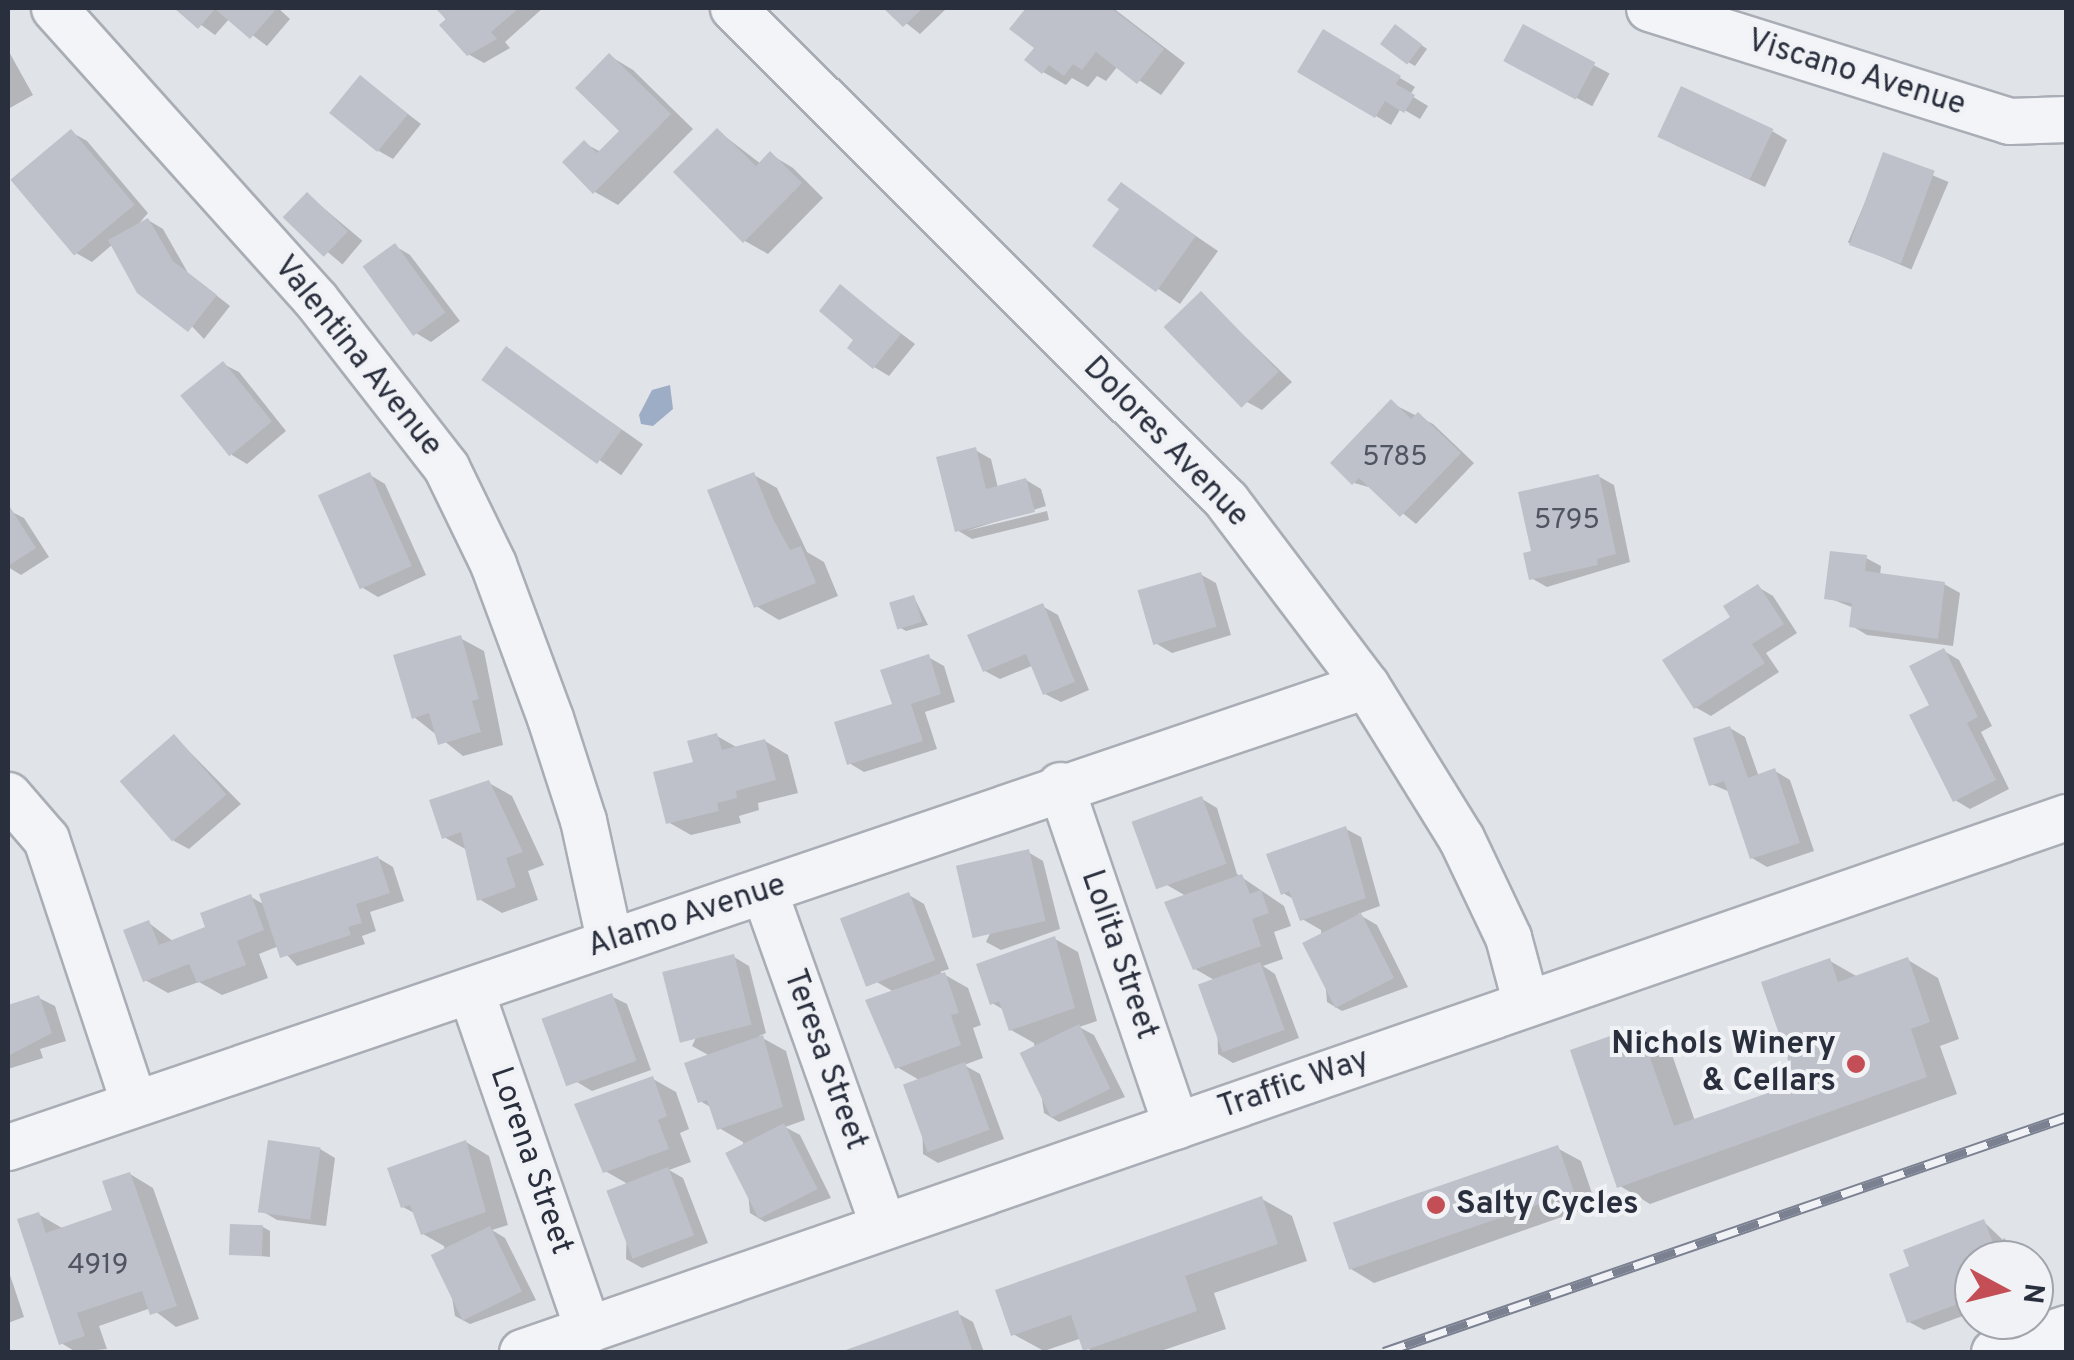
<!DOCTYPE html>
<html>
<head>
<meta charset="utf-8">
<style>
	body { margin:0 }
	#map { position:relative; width:2074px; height:1360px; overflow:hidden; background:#e0e3e8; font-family:Overpass,sans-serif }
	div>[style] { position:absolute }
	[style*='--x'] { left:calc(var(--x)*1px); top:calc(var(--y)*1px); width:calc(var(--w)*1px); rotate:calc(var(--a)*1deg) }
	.water>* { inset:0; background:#9eadc6 }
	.shadow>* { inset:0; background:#0003; transform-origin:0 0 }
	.building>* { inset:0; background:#bec1ca; transform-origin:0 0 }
	.roads { filter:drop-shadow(2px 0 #a9adb5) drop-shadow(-2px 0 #a9adb5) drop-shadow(0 2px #a9adb5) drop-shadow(0 -2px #a9adb5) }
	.minor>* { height:45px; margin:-22.5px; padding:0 22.5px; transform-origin:22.5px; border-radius:22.5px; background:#f3f4f7 }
	.rail>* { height:11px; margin-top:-5.5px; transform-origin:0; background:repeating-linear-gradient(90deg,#f0f2f6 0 22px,#7b8191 0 44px); box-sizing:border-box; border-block:2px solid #7b8191 }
	.dots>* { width:28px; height:28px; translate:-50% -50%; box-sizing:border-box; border:5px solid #f0f2f6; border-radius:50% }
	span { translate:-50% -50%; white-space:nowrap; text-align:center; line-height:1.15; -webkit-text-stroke:8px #f0f2f6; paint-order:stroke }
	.number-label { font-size:28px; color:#4f5461 }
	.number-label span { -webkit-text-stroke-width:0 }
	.street-label { font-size:32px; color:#2a2f3e }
	.poi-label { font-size:32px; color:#2a2f3e; font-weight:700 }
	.right { translate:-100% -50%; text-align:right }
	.left { translate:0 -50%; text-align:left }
	.frame { position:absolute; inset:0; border:10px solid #2a2f3e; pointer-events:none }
	.north { position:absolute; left:1954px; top:1240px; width:100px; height:100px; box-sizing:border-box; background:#f0f2f6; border:2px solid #a1a4ac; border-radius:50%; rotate:97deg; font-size:28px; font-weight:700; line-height:40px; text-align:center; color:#2a2f3e }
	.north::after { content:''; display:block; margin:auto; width:35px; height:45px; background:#c44e55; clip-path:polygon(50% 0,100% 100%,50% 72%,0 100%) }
</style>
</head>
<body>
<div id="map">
	<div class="water">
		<div style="clip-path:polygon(670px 385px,673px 409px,653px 426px,641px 424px,639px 415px,652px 390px)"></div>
	</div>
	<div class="shadow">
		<div style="clip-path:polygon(178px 8px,278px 8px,290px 19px,267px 46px,230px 18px,215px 35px)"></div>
		<div style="clip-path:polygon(438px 8px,543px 8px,505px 42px,510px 48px,484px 63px,468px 54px)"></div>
		<div style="clip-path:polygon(887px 8px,947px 8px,920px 34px)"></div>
		<div style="clip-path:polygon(1029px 8px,1113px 8px,1185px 63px,1161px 95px,1118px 66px,1106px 81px,1097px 76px,1088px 87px,1072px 78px,1066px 85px,1043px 72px,1037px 47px,1013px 29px)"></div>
		<div style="left:1524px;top:28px;width:97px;height:37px;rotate:28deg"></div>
		<div style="clip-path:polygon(1402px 31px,1427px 49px,1415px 66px,1408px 62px)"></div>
		<div style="clip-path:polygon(1324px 32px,1415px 87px,1410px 95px,1428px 106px,1420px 119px,1401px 108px,1391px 125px,1301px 71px)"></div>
		<div style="clip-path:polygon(8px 50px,33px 95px,8px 109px)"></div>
		<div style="clip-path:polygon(610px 56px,633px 70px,693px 129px,618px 205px,595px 192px,584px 143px,601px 152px,622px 131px)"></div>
		<div style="clip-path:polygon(361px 78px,421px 124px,393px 159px,377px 150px)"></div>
		<div style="clip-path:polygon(718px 131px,761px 164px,770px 154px,793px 168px,823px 198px,768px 254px,745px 241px)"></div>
		<div style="clip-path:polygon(1772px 131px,1787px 140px,1765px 187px,1675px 145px)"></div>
		<div style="clip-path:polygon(71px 132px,87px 141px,148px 213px,136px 227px,148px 220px,163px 229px,188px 273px,230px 306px,204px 339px,113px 244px,92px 262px,76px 253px)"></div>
		<div style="left:1885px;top:155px;width:69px;height:95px;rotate:23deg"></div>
		<div style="clip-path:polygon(1121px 185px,1218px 251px,1180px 304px,1095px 245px,1122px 208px)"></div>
		<div style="left:308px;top:195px;width:71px;height:31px;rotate:40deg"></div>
		<div style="clip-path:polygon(395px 246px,410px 255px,460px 321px,431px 342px,416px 333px)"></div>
		<div style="clip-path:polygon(841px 288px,915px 344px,889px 376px,874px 367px,857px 339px)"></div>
		<div style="clip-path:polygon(1201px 294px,1292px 382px,1262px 410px,1247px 402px)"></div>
		<div style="left:507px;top:349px;width:166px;height:38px;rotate:35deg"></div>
		<div style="clip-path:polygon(223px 364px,239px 372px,286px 431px,247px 464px,232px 455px)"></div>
		<div style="clip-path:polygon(1391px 403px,1433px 424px,1474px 463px,1416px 524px,1372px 488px,1354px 483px)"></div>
		<div style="clip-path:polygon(975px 450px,991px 459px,998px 488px,1026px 480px,1041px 489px,1046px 506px,966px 531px,1047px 511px,1049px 520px,972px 539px,957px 530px)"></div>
		<div style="clip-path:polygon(370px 475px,385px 484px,426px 575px,378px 597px,363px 588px)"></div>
		<div style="clip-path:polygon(754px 475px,777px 488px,807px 552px,824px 562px,838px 596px,779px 620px,756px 606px)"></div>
		<div style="clip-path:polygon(1598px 476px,1614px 485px,1630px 562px,1547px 587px,1531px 578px,1534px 553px)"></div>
		<div style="clip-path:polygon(8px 510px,24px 518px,49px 557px,21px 575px,8px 567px)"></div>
		<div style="clip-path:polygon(1866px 558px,1881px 566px,1880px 576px,1944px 584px,1960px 593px,1953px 646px,1867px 635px,1852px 626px,1854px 608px,1826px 597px)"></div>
		<div style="clip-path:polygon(1200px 574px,1216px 583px,1231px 635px,1172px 653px,1157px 644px)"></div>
		<div style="clip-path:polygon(1758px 587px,1773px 596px,1797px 633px,1766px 653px,1779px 672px,1711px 716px,1695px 707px,1734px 618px)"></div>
		<div style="clip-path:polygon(914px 597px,928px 625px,906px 631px,899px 627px)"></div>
		<div style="clip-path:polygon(1042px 606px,1058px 615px,1089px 690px,1061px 702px,1045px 694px,1034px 665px,1000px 679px,985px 671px)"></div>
		<div style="clip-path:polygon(460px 638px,484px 651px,503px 745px,463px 756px,414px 717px)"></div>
		<div style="clip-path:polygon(1944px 651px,1959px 660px,1992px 726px,1981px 732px,2009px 789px,1970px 809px,1955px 800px,1932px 706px)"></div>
		<div style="clip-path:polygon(928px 657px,944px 666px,955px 702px,925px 712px,937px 749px,864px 772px,849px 763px)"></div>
		<div style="clip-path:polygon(1730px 728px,1745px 737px,1759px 777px,1775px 771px,1790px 780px,1814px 851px,1767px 867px,1752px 858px,1730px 792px,1711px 784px)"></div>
		<div style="clip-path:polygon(717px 736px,738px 748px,765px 741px,788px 755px,798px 793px,758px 803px,759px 810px,739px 816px,741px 823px,691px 835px,668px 822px)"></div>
		<div style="clip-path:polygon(175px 737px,241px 804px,189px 849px,174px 841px)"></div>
		<div style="clip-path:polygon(489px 783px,512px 796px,544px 865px,528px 871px,538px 900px,502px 913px,479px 899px,467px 850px,444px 837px)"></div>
		<div style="clip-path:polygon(1202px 799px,1217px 808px,1237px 874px,1284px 906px,1291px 926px,1274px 932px,1283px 959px,1263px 966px,1275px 974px,1299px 1038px,1233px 1063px,1218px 1054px,1216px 981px,1195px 969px,1186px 896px,1167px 885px)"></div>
		<div style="clip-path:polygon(1346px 829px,1361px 837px,1380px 906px,1358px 914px,1377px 925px,1408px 987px,1342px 1011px,1327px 1002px,1321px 930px,1302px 919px,1295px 900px,1283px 893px)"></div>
		<div style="clip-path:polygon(1028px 852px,1043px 861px,1060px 929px,1001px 950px,986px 942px)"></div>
		<div style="clip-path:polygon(378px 858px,393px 867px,404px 901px,370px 912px,376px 931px,362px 936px,365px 944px,297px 966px,279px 946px,259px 954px,268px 978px,222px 995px,199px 982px,168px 993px,145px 980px,149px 923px,174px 942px,208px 929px,251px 897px,265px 905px)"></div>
		<div style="clip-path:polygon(909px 895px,924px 904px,949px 969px,940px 972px,968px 988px,981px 1025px,973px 1028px,983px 1058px,964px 1065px,980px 1074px,1004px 1139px,938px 1163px,923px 1154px,921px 1081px,897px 1067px,894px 992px,875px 981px)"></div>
		<div style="clip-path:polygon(1055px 939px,1078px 952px,1097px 1021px,1079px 1027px,1094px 1035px,1125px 1097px,1059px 1122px,1044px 1113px,1034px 1043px,1011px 1030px,1004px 1010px,992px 1003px)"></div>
		<div style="clip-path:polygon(734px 957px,749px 966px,766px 1033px,759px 1036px,786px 1051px,805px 1120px,785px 1127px,800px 1135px,831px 1198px,765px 1222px,750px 1213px,743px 1142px,719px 1128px,712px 1108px,700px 1101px,710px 1056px,692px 1046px)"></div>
		<div style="clip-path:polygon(1908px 960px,1938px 978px,1959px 1039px,1940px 1046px,1957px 1094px,1650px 1204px,1620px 1186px,1639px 1028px,1669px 1046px,1695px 1121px,1799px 1085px,1830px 961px,1858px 977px)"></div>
		<div style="clip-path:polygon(611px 996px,627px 1004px,651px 1070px,592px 1091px,577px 1082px)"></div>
		<div style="clip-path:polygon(39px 998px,55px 1006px,66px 1041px,40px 1049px,43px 1058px,8px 1069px,8px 1008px)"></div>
		<div style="clip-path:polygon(653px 1079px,676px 1092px,689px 1129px,680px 1133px,691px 1162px,669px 1170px,683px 1178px,708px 1243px,642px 1268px,626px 1259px,628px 1184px,605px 1171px)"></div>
		<div style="clip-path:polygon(466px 1142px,489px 1156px,508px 1225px,492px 1230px,505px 1238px,536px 1300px,470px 1324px,455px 1316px,444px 1246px,423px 1234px,416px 1214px,403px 1207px)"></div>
		<div style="clip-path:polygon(1557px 1148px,1581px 1161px,1596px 1205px,1374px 1283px,1351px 1269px)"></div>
		<div style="clip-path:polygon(320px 1149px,335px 1158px,326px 1226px,277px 1220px,262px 1211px)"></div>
		<div style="clip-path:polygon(130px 1174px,153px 1188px,199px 1319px,176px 1327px,151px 1308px,99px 1326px,107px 1349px,76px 1352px,61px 1343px,38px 1214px,62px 1228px,115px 1212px)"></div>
		<div style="clip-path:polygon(1262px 1199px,1292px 1216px,1307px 1261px,1214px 1293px,1226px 1329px,1158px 1352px,1091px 1352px,1082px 1338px,1044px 1351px,1013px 1334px)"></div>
		<div style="clip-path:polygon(1984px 1222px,2024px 1260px,1974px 1260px,1974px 1312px,1924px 1330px,1909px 1322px,1912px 1268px)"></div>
		<div style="clip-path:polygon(263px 1227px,270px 1231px,270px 1257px,232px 1253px)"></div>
		<div style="clip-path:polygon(8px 1269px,24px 1317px,8px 1323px)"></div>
		<div style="clip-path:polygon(957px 1313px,973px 1322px,984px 1352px,845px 1352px)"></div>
	</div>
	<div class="building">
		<div style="clip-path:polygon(174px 8px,277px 8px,250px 39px,215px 9px,198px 29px)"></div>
		<div style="clip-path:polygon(435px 8px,519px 8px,491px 32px,497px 39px,467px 56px,439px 25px,446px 19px)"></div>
		<div style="clip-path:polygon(883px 8px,923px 8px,903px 27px)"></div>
		<div style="clip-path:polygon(1026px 8px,1111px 8px,1164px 49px,1137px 84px,1096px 52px,1082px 70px,1073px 64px,1064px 76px,1049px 65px,1042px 74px,1024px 60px,1034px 48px,1009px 29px)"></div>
		<div style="left:1395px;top:24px;width:34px;height:25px;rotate:37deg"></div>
		<div style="left:1523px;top:24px;width:82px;height:42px;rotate:28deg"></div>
		<div style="clip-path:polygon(1323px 29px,1401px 76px,1396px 84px,1415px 95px,1404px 113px,1385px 101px,1375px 118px,1297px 72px)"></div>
		<div style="clip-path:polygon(609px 53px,671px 114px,593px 194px,562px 162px,584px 140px,597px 153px,619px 131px,575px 88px)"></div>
		<div style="left:360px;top:75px;width:62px;height:49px;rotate:39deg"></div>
		<div style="left:1681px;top:86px;width:102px;height:56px;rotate:25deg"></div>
		<div style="clip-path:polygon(717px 128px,756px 166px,770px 151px,802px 183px,743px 243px,673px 172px)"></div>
		<div style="left:71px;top:129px;width:99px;height:79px;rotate:50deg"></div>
		<div style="left:1883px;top:152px;width:55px;height:99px;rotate:20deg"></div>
		<div style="clip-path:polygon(1121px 182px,1196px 236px,1156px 292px,1092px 246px,1119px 209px,1107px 200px)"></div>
		<div style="left:307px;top:192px;width:57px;height:35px;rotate:44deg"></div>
		<div style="clip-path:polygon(148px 218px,173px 261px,217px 295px,188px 332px,137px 293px,108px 240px)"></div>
		<div style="left:395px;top:243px;width:86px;height:40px;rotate:54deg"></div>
		<div style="clip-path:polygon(840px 284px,901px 334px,873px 369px,847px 348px,853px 340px,819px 311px)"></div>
		<div style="left:1201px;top:291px;width:112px;height:52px;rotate:46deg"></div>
		<div style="left:506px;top:346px;width:143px;height:42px;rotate:36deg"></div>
		<div style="left:223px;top:361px;width:78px;height:55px;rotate:51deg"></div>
		<div style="clip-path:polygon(1391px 399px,1411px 419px,1418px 412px,1461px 453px,1400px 517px,1359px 478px,1352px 485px,1330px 463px)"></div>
		<div style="clip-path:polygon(976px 447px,986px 489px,1026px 478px,1035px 512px,955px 532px,936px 457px)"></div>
		<div style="left:370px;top:472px;width:103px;height:57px;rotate:66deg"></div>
		<div style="clip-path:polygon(754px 472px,772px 517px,790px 550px,801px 546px,816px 583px,754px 608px,707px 490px)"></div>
		<div style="clip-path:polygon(1599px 474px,1616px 554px,1597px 559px,1598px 565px,1529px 580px,1523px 553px,1531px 551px,1518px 492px)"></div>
		<div style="clip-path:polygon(8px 504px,36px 548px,8px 566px)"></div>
		<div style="clip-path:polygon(1830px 551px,1867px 555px,1865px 571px,1945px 582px,1938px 639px,1849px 627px,1852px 603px,1824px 599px)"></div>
		<div style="left:1201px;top:572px;width:57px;height:66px;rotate:74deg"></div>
		<div style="clip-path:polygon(1758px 584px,1784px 624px,1752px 644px,1765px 663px,1694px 709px,1662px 660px,1730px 617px,1723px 606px)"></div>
		<div style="left:914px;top:595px;width:28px;height:26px;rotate:73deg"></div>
		<div style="clip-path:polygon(1043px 603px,1075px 682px,1043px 695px,1026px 654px,983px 672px,967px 635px)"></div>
		<div style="clip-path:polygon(461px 635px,479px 699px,472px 701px,481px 732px,438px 745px,429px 713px,412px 719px,393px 655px)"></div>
		<div style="clip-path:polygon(1944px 648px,1978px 717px,1967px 723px,1996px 780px,1953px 802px,1909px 715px,1929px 705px,1909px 666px)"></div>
		<div style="clip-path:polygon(929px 654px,941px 694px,911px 704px,923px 741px,847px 765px,834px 722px,892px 704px,880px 670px)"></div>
		<div style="clip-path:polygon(1730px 726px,1748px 778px,1775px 768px,1800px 843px,1750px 859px,1724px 781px,1709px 786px,1693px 738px)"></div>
		<div style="clip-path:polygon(717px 733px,722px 750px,765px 739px,776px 780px,736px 791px,737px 798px,717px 803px,719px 811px,666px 824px,653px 772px,693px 762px,687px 741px)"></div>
		<div style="left:174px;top:734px;width:80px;height:72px;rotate:49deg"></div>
		<div style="clip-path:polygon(489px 780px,523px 852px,506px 858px,516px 887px,477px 901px,461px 832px,442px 839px,429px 800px)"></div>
		<div style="left:1202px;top:796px;width:72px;height:75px;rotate:70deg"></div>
		<div style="clip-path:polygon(1346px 826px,1366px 898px,1300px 921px,1289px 891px,1281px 895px,1266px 854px)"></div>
		<div style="left:1029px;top:849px;width:74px;height:75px;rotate:77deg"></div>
		<div style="clip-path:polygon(378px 856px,390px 893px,356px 904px,362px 923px,348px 927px,351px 935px,280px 958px,259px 894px)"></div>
		<div style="clip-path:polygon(1242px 874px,1250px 894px,1261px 890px,1269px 913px,1252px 919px,1261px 946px,1193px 970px,1164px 902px)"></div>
		<div style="left:909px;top:892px;width:73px;height:74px;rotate:69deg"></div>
		<div style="clip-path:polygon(251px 894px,264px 930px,237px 941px,246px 965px,197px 983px,189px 964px,143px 982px,123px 930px,149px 920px,159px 945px,205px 927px,200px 913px)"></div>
		<div style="left:1361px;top:913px;width:73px;height:66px;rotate:63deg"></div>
		<div style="clip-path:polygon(1055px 936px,1075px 1008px,1009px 1031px,999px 1001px,990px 1005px,976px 964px)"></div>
		<div style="left:734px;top:954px;width:73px;height:74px;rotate:76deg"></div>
		<div style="clip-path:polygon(1908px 957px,1930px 1022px,1911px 1029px,1927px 1077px,1617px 1188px,1570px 1050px,1639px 1026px,1674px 1126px,1796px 1083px,1761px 982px,1830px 958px,1838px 982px)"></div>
		<div style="left:1260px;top:962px;width:72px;height:66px;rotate:70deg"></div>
		<div style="clip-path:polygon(945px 972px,959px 1013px,951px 1015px,961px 1045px,895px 1069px,865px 1000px)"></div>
		<div style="left:612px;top:993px;width:72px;height:75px;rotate:70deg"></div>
		<div style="clip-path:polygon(39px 995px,52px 1033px,8px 1056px,8px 1005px)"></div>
		<div style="left:1079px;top:1024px;width:72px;height:66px;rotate:64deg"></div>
		<div style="clip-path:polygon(763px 1035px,783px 1107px,717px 1130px,707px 1100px,698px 1103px,684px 1063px)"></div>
		<div style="left:965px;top:1062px;width:72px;height:66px;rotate:70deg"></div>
		<div style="clip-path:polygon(653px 1076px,667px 1116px,658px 1120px,669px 1149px,603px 1173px,574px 1104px)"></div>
		<div style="left:784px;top:1123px;width:74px;height:66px;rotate:63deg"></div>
		<div style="left:268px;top:1140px;width:53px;height:73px;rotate:8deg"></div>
		<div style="clip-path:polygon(466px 1140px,486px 1212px,421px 1235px,410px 1205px,401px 1208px,387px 1168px)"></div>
		<div style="left:1558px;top:1145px;width:50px;height:238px;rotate:71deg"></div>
		<div style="left:668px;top:1167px;width:73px;height:66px;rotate:69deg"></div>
		<div style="clip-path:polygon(130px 1172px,177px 1306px,150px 1315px,142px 1291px,77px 1313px,85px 1336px,59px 1345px,17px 1219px,39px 1212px,46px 1233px,112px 1210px,102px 1181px)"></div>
		<div style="clip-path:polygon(1262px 1196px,1278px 1244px,1185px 1276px,1197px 1311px,1083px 1351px,1071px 1315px,1011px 1336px,995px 1290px)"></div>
		<div style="clip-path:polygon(1984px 1219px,1993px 1243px,2005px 1238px,2013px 1260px,1974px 1260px,1974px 1298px,1907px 1323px,1889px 1274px,1909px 1266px,1903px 1250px)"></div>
		<div style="left:230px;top:1224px;width:33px;height:31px;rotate:2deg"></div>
		<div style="left:490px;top:1226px;width:73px;height:66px;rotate:64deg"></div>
		<div style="clip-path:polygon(958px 1310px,973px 1352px,840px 1352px)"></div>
	</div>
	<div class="roads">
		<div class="minor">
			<div style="--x:54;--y:8;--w:392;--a:48.1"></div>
			<div style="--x:316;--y:300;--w:212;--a:52.1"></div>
			<div style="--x:446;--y:467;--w:108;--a:64.1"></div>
			<div style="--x:493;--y:564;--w:164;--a:69.7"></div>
			<div style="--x:550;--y:718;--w:107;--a:72.1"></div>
			<div style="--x:583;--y:820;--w:122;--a:77.7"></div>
			<div style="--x:733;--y:8;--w:697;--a:44.94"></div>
			<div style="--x:1226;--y:500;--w:232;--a:52.9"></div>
			<div style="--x:1366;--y:685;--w:180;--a:58.2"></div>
			<div style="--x:1461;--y:838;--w:110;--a:64.6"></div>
			<div style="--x:1508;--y:937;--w:69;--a:75"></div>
			<div style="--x:1649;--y:8;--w:377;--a:17.4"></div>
			<div style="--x:2009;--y:121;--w:57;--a:-2"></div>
			<div style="--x:1060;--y:785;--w:360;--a:71.2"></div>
			<div style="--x:8;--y:795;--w:58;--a:49.2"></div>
			<div style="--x:46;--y:839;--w:278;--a:71.6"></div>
			<div style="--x:765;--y:894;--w:351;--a:70.4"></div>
			<div style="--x:471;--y:992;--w:358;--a:70.9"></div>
			<div style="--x:8;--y:1147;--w:1434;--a:-18.79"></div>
			<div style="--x:522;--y:1352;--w:1634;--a:-19.11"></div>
			<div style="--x:1994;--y:1352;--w:76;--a:-18.4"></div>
		</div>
	</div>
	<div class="rail">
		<div style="--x:1384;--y:1352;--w:721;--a:-19.01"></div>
	</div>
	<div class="dots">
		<div style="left:1856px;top:1064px;background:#c44e55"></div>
		<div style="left:1436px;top:1205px;background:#c44e55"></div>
	</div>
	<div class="number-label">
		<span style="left:1395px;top:458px">5785</span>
		<span style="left:1567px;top:521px">5795</span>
		<span style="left:98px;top:1266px">4919</span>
	</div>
	<div class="street-label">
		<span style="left:1856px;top:74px;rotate:17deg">Viscano Avenue</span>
		<span style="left:357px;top:357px;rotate:51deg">Valentina Avenue</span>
		<span style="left:1165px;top:443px;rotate:46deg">Dolores Avenue</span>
		<span style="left:687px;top:917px;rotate:-18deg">Alamo Avenue</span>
		<span style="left:1118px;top:955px;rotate:71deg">Lolita Street</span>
		<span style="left:824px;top:1060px;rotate:70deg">Teresa Street</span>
		<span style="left:1294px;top:1085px;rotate:-19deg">Traffic Way</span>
		<span style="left:530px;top:1161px;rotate:71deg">Lorena Street</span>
	</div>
	<div class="poi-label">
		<span class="right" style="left:1836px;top:1064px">Nichols Winery<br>&amp; Cellars</span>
		<span class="left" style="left:1456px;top:1205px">Salty Cycles</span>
	</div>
	<div class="frame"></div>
	<div class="north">N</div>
</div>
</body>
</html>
